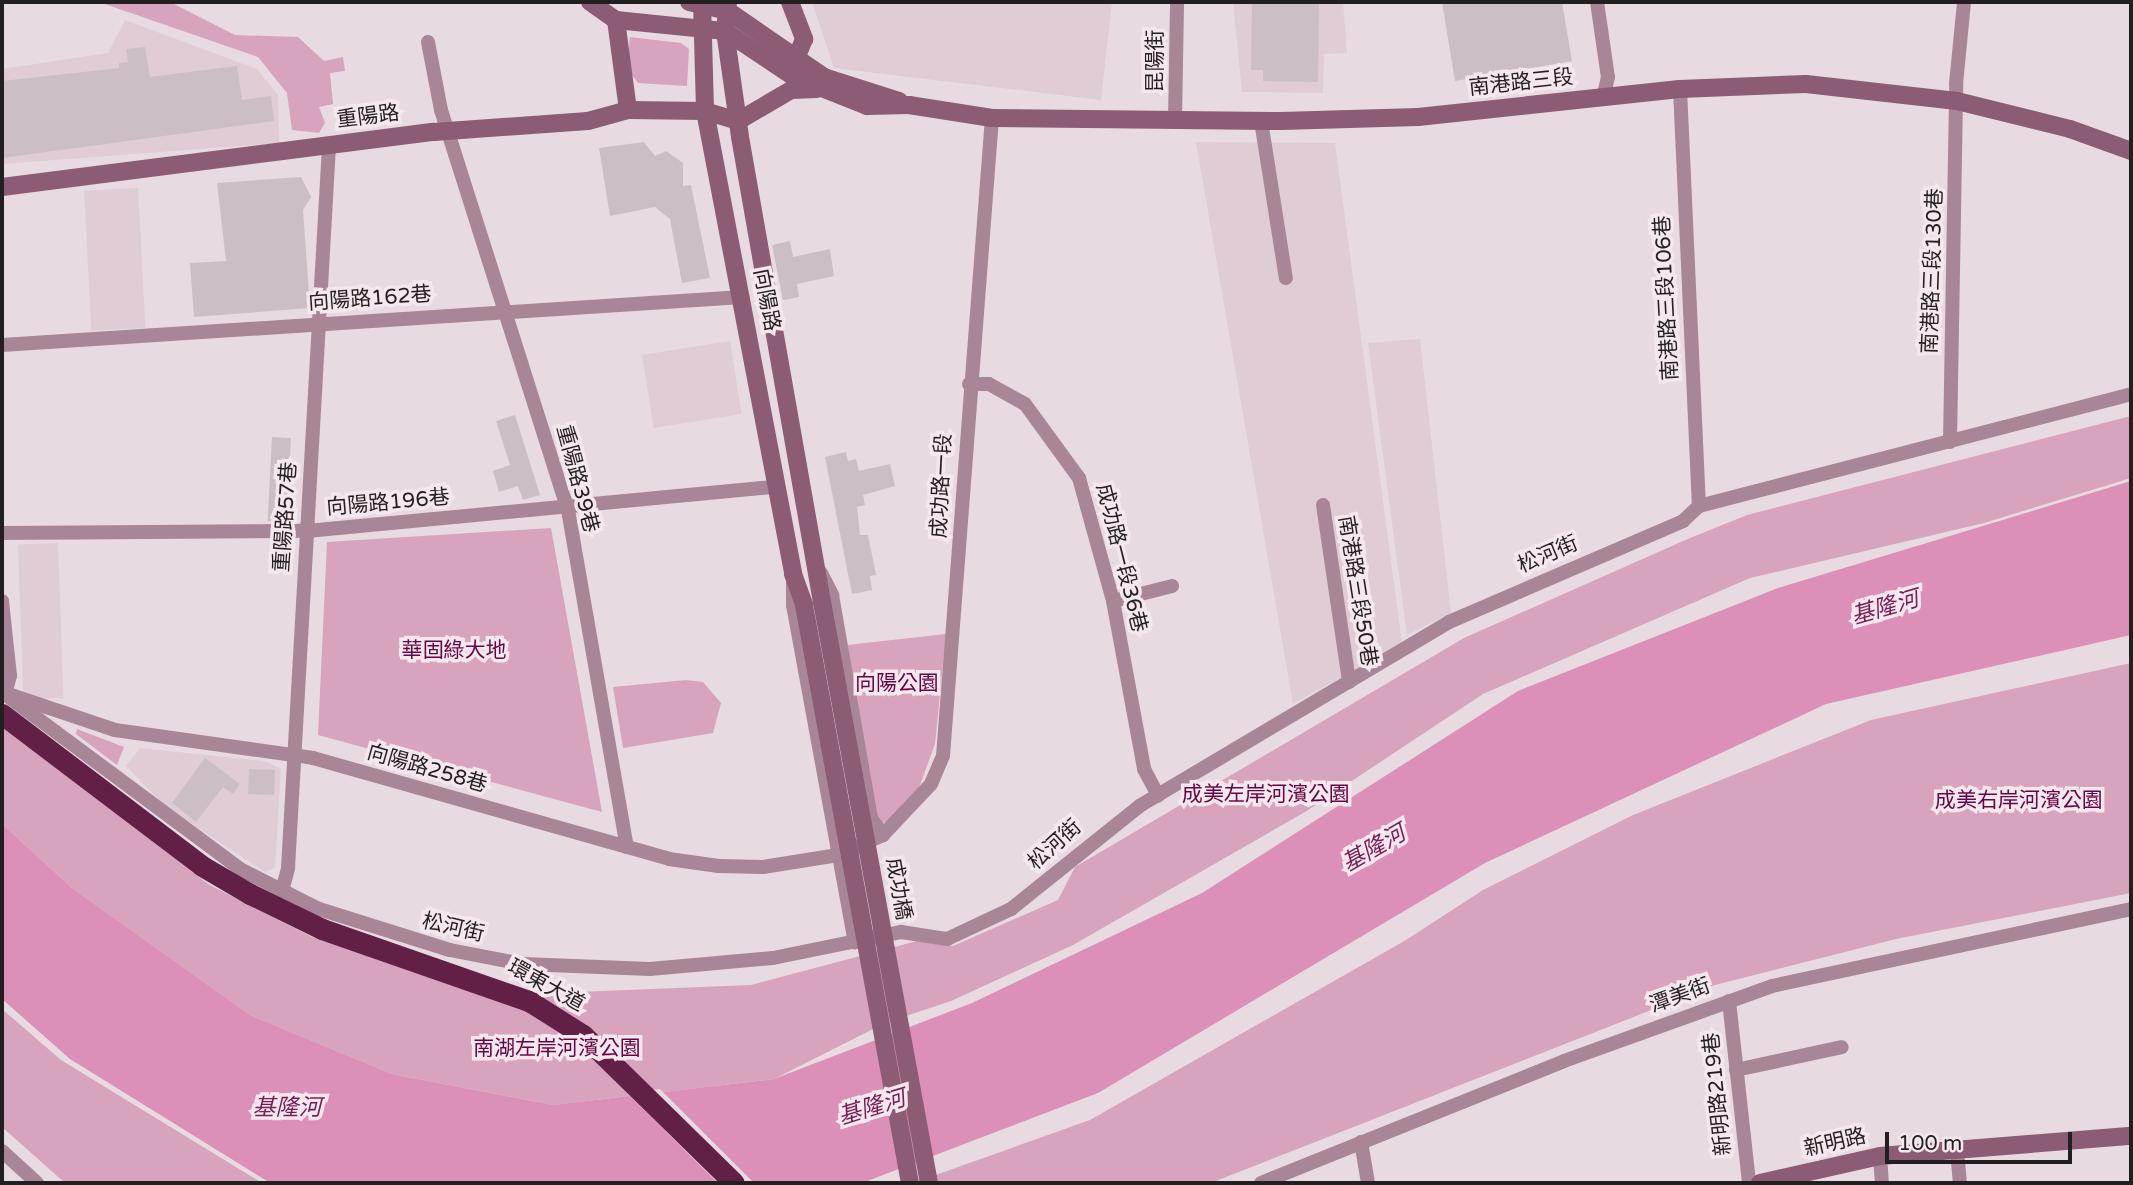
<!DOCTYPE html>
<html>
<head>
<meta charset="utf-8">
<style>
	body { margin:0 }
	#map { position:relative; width:2133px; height:1185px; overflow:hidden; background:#e7dbe1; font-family:"Varela Round","Noto Sans TC",sans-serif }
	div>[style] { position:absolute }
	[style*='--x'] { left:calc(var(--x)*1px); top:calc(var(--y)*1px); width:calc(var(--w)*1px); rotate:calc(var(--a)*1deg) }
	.built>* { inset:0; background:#dfccd5; transform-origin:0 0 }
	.green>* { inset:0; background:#d7a3bd }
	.water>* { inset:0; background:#dc8fb7 }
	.pier>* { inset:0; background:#e7dbe1 }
	.building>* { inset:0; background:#cbbfc5; transform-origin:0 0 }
	.street>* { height:14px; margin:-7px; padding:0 7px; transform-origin:7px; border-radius:7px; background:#a88697 }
	.secondary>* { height:18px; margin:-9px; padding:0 9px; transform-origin:9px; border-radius:9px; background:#8c5b74 }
	.highway>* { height:21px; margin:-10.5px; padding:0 10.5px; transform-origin:10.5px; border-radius:10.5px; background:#622047 }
	.secondary-bridge>* { height:18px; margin:-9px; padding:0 9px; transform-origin:9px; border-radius:9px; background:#8c5b74 }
	span { translate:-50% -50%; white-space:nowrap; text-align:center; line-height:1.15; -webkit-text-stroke:7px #f4e8ee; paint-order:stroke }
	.street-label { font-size:21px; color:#231e20 }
	.park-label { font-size:21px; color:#640644 }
	.water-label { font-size:23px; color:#771d54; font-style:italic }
	.frame { position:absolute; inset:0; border:4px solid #231e20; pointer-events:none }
	.scale { position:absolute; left:1885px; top:1132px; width:187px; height:32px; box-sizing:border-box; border:4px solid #231e20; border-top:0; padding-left:9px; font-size:21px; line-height:24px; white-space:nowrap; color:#231e20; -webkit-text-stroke:5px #f4e8ee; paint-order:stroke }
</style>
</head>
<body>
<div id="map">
	<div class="built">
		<div style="clip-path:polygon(812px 2px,1112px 2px,1101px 100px,834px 68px)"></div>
		<div style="clip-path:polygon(1233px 2px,1343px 2px,1347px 53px,1324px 54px,1323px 93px,1242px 92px)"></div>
		<div style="clip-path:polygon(125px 20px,257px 69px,278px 95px,279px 143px,2px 164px,2px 69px,108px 53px)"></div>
		<div style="clip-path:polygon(1196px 142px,1335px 143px,1402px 643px,1293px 704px)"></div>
		<div style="left:138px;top:188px;width:140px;height:54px;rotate:87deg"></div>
		<div style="clip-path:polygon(1420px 339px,1451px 613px,1407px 635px,1368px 343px)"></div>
		<div style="left:730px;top:341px;width:74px;height:89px;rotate:81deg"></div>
		<div style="left:58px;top:543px;width:155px;height:40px;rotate:88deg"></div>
		<div style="clip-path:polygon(140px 748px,264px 761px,281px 769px,275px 868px,265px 872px,166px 807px,126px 766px)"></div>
	</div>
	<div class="green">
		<div style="clip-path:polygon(99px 2px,170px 2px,235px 35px,298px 37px,324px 61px,343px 57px,345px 71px,330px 73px,333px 104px,319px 107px,325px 123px,319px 133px,292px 130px,287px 93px,258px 57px)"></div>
		<div style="clip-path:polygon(630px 37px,681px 43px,689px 49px,687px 86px,638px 83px,627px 68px)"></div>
		<div style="clip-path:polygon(2131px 416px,2131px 478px,1984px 523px,1750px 578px,1483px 694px,1305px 812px,1073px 945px,951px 1001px,885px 1023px,774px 1079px,553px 1105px,392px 1074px,250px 1015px,72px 888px,2px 824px,2px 725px,208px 884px,312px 937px,414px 970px,528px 994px,751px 985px,917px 941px,953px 946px,1058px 900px,1075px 867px,1464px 638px,1690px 538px,1747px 515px)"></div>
		<div style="clip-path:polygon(551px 528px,602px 812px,318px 735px,327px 542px)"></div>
		<div style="clip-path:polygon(946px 634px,935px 744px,920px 785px,896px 818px,875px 826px,847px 645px)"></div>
		<div style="clip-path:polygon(2131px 663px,2131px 893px,1896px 939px,1715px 985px,1211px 1183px,913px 1183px,1090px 1120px,1406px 940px,1483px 890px,1633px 815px,1871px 720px)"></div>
		<div style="clip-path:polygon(686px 680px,703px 682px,721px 703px,713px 733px,623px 748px,613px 687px)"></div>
		<div style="clip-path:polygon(77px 729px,124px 747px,117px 765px,76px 734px)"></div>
		<div style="clip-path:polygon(2px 1009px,61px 1060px,262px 1183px,65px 1183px,2px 1127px)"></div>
	</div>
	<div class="water">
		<div style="clip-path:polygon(2131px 481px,2131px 635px,1826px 704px,1485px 863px,1098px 1093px,862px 1183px,270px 1183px,70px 1059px,2px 999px,2px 824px,72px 888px,250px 1015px,392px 1074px,553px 1105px,774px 1079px,972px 1003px,1202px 893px,1518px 691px,1778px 588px)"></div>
	</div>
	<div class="pier">
		<div style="clip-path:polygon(660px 1089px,754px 1183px,718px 1183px,627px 1093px)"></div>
	</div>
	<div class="building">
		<div style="clip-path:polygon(1252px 2px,1319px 2px,1318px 82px,1263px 81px,1263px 70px,1251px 70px)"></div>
		<div style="clip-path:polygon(1442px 2px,1562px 2px,1572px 61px,1455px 81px)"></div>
		<div style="clip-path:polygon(145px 47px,150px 77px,237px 66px,242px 100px,271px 96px,274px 121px,2px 158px,2px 81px,119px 68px,119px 63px,128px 62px,126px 49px)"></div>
		<div style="clip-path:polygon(644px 142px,655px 156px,666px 151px,683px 163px,683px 186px,691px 185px,710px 278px,682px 283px,670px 219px,655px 207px,610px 216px,599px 148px)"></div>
		<div style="clip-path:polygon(301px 177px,311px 197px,303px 210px,310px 308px,194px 317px,190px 263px,226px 261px,217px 183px)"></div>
		<div style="clip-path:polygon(790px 241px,793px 257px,830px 249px,834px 276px,797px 284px,799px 297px,783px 300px,772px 245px)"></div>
		<div style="clip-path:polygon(515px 415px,540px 495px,523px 500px,518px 486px,499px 492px,493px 471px,510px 465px,496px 421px)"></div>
		<div style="left:272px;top:437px;width:19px;height:84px;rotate:3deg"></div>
		<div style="clip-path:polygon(846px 452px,848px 461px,856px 459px,859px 471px,890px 464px,895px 486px,863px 495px,865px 505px,857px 507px,860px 535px,868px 535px,876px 575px,870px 576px,872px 590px,852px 594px,825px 457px)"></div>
		<div style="clip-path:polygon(205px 758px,240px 784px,233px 794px,223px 787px,196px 822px,172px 803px)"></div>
		<div style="left:249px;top:769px;width:26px;height:25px;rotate:2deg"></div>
	</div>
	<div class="street">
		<div style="--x:1597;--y:2;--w:76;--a:81.7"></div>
		<div style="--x:1608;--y:77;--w:22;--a:103"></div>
		<div style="--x:428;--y:42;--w:69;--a:79.2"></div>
		<div style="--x:441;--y:110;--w:420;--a:72.4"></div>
		<div style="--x:568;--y:510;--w:342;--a:80.1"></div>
		<div style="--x:1680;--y:89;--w:417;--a:87.4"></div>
		<div style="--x:1175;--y:120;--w:118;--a:-89"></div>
		<div style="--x:1261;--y:121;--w:159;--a:81"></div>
		<div style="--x:2;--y:345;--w:742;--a:-3.71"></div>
		<div style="--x:969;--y:384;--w:20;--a:0"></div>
		<div style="--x:989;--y:384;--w:41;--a:29.1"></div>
		<div style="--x:1025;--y:404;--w:92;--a:53.9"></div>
		<div style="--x:1079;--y:478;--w:128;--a:74.5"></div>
		<div style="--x:1113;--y:601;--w:171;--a:79.5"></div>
		<div style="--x:1144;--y:769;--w:30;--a:62"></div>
		<div style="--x:1950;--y:442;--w:358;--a:-89"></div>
		<div style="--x:1956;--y:84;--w:82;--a:-84.4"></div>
		<div style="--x:1323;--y:505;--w:179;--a:81.6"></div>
		<div style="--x:2;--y:533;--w:305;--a:-0.4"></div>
		<div style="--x:307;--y:531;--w:471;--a:-5.4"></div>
		<div style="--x:821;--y:573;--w:25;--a:63"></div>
		<div style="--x:832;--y:595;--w:226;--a:80.1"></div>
		<div style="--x:871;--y:818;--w:21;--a:55"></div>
		<div style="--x:793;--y:583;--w:22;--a:90"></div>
		<div style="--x:793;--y:605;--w:343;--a:79.6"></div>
		<div style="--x:2;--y:601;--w:75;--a:83.9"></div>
		<div style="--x:10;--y:676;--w:18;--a:106"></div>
		<div style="--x:5;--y:693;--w:116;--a:18.6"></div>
		<div style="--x:115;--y:730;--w:200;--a:8"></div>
		<div style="--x:313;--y:758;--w:370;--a:15.8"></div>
		<div style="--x:669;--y:859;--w:50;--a:8"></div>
		<div style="--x:719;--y:866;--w:44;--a:1.3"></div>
		<div style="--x:763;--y:867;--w:76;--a:-9.1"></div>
		<div style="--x:838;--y:855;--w:49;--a:-24"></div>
		<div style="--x:883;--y:835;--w:70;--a:-46.7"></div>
		<div style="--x:931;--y:784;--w:30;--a:-67"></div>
		<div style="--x:943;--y:756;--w:640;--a:-85.61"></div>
		<div style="--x:1113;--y:601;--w:61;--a:-14.3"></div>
		<div style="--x:2;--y:692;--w:299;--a:36.6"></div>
		<div style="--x:242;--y:870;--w:86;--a:26.9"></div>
		<div style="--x:319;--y:909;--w:137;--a:17.4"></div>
		<div style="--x:450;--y:950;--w:74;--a:10.9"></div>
		<div style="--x:523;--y:964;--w:127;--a:2.3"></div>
		<div style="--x:650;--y:969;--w:123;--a:-5.1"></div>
		<div style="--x:773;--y:958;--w:131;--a:-11.5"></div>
		<div style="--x:901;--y:932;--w:47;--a:8.7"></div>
		<div style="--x:947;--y:939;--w:71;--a:-25.1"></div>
		<div style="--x:1011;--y:909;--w:166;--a:-38.7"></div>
		<div style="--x:1141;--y:805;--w:358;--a:-30.7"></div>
		<div style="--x:1449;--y:622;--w:255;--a:-23.3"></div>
		<div style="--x:1683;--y:521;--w:22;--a:-43"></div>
		<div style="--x:1699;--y:506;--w:446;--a:-14.5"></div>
		<div style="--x:282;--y:891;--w:24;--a:-75"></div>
		<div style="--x:288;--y:868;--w:724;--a:-86.75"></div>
		<div style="--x:1729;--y:1001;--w:183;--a:83.7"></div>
		<div style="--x:1736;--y:1070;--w:108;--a:-12.2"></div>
		<div style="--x:1361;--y:1142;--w:42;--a:80.3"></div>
		<div style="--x:1957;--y:1150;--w:33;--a:85"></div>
		<div style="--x:2;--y:1151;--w:47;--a:42.4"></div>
		<div style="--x:1880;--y:1156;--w:27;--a:86"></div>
		<div style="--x:1261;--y:1183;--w:327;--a:-21.9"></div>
		<div style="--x:1564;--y:1061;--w:221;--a:-19.8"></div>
		<div style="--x:1772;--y:986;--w:367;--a:-12.1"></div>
	</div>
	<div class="secondary">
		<div style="--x:590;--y:2;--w:32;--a:35"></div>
		<div style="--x:616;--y:20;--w:110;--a:5.8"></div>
		<div style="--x:725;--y:31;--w:83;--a:33.7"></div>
		<div style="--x:794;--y:77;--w:79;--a:21.7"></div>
		<div style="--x:867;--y:106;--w:42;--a:-1.4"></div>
		<div style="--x:909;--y:105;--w:84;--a:8.9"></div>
		<div style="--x:992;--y:118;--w:289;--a:0.6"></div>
		<div style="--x:1281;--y:121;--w:137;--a:-1.7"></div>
		<div style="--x:1418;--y:117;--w:263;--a:-6.1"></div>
		<div style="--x:1680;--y:89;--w:126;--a:-2.3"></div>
		<div style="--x:1806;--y:84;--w:152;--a:6.4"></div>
		<div style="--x:1957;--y:101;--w:116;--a:13.9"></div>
		<div style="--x:2070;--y:129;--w:65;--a:19.8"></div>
		<div style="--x:689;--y:2;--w:40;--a:13"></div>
		<div style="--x:728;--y:11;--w:116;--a:34.5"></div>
		<div style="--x:824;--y:77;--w:79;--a:17.7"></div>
		<div style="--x:702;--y:2;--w:109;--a:88.4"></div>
		<div style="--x:705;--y:111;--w:471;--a:79.2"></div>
		<div style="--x:793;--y:574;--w:33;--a:70"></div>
		<div style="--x:728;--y:2;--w:29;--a:96"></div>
		<div style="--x:725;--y:31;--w:107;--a:81.9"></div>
		<div style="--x:740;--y:137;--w:472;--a:80"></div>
		<div style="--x:790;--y:2;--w:40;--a:69"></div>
		<div style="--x:804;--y:39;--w:16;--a:112"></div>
		<div style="--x:616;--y:20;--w:91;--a:82.4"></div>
		<div style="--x:738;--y:121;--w:61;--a:-30.3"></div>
		<div style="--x:791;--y:90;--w:26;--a:-2"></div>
		<div style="--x:2;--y:187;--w:435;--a:-7.3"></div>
		<div style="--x:434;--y:132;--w:154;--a:-4.1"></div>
		<div style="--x:588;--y:121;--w:41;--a:-15.4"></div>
		<div style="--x:628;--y:110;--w:77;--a:0.7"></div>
		<div style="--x:705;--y:111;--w:34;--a:17"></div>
		<div style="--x:1760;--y:1183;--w:123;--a:-12.7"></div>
		<div style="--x:1880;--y:1156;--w:252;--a:-4.6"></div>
	</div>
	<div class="highway">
		<div style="--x:2;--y:714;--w:251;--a:37.2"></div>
		<div style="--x:202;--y:866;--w:56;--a:30.3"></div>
		<div style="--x:250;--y:894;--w:80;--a:25.9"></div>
		<div style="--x:322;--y:929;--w:219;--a:19.2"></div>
		<div style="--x:529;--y:1001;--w:64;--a:32.2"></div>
		<div style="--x:583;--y:1035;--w:211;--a:44.4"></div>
	</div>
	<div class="secondary-bridge">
		<div style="--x:822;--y:602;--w:591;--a:79.57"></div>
		<div style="--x:804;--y:605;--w:588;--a:79.61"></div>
	</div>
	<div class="street-label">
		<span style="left:1156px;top:61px;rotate:-90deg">昆陽街</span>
		<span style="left:1521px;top:83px;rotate:-6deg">南港路三段</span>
		<span style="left:368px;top:117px;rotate:-7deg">重陽路</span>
		<span style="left:1933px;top:271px;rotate:-88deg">南港路三段130巷</span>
		<span style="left:1667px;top:298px;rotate:-93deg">南港路三段106巷</span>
		<span style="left:370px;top:299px;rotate:-4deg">向陽路162巷</span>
		<span style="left:766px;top:300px;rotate:79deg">向陽路</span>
		<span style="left:577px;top:479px;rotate:75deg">重陽路39巷</span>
		<span style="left:942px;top:486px;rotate:-87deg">成功路一段</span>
		<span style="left:388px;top:503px;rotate:-5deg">向陽路196巷</span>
		<span style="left:286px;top:517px;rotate:-86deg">重陽路57巷</span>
		<span style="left:1548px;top:555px;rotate:-23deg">松河街</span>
		<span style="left:1121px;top:558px;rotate:76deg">成功路一段36巷</span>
		<span style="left:1357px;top:591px;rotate:81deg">南港路三段50巷</span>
		<span style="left:427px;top:769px;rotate:16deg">向陽路258巷</span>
		<span style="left:1055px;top:845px;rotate:-42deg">松河街</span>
		<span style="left:898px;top:889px;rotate:80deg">成功橋</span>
		<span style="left:453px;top:928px;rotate:13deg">松河街</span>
		<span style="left:546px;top:986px;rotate:29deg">環東大道</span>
		<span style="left:1680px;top:996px;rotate:-20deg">潭美街</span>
		<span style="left:1718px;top:1094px;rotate:-96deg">新明路219巷</span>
		<span style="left:1835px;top:1143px;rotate:-13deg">新明路</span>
	</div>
	<div class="park-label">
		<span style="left:454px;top:651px">華固綠大地</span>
		<span style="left:897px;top:684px">向陽公園</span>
		<span style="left:1266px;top:795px">成美左岸河濱公園</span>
		<span style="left:2019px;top:801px">成美右岸河濱公園</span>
		<span style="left:557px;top:1049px">南湖左岸河濱公園</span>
	</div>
	<div class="water-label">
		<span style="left:1885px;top:608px;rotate:-16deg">基隆河</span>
		<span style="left:1374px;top:849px;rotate:-30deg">基隆河</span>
		<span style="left:287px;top:1108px">基隆河</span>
		<span style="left:872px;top:1108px;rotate:-17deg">基隆河</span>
	</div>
	<div class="frame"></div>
	<div class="scale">100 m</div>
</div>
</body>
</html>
